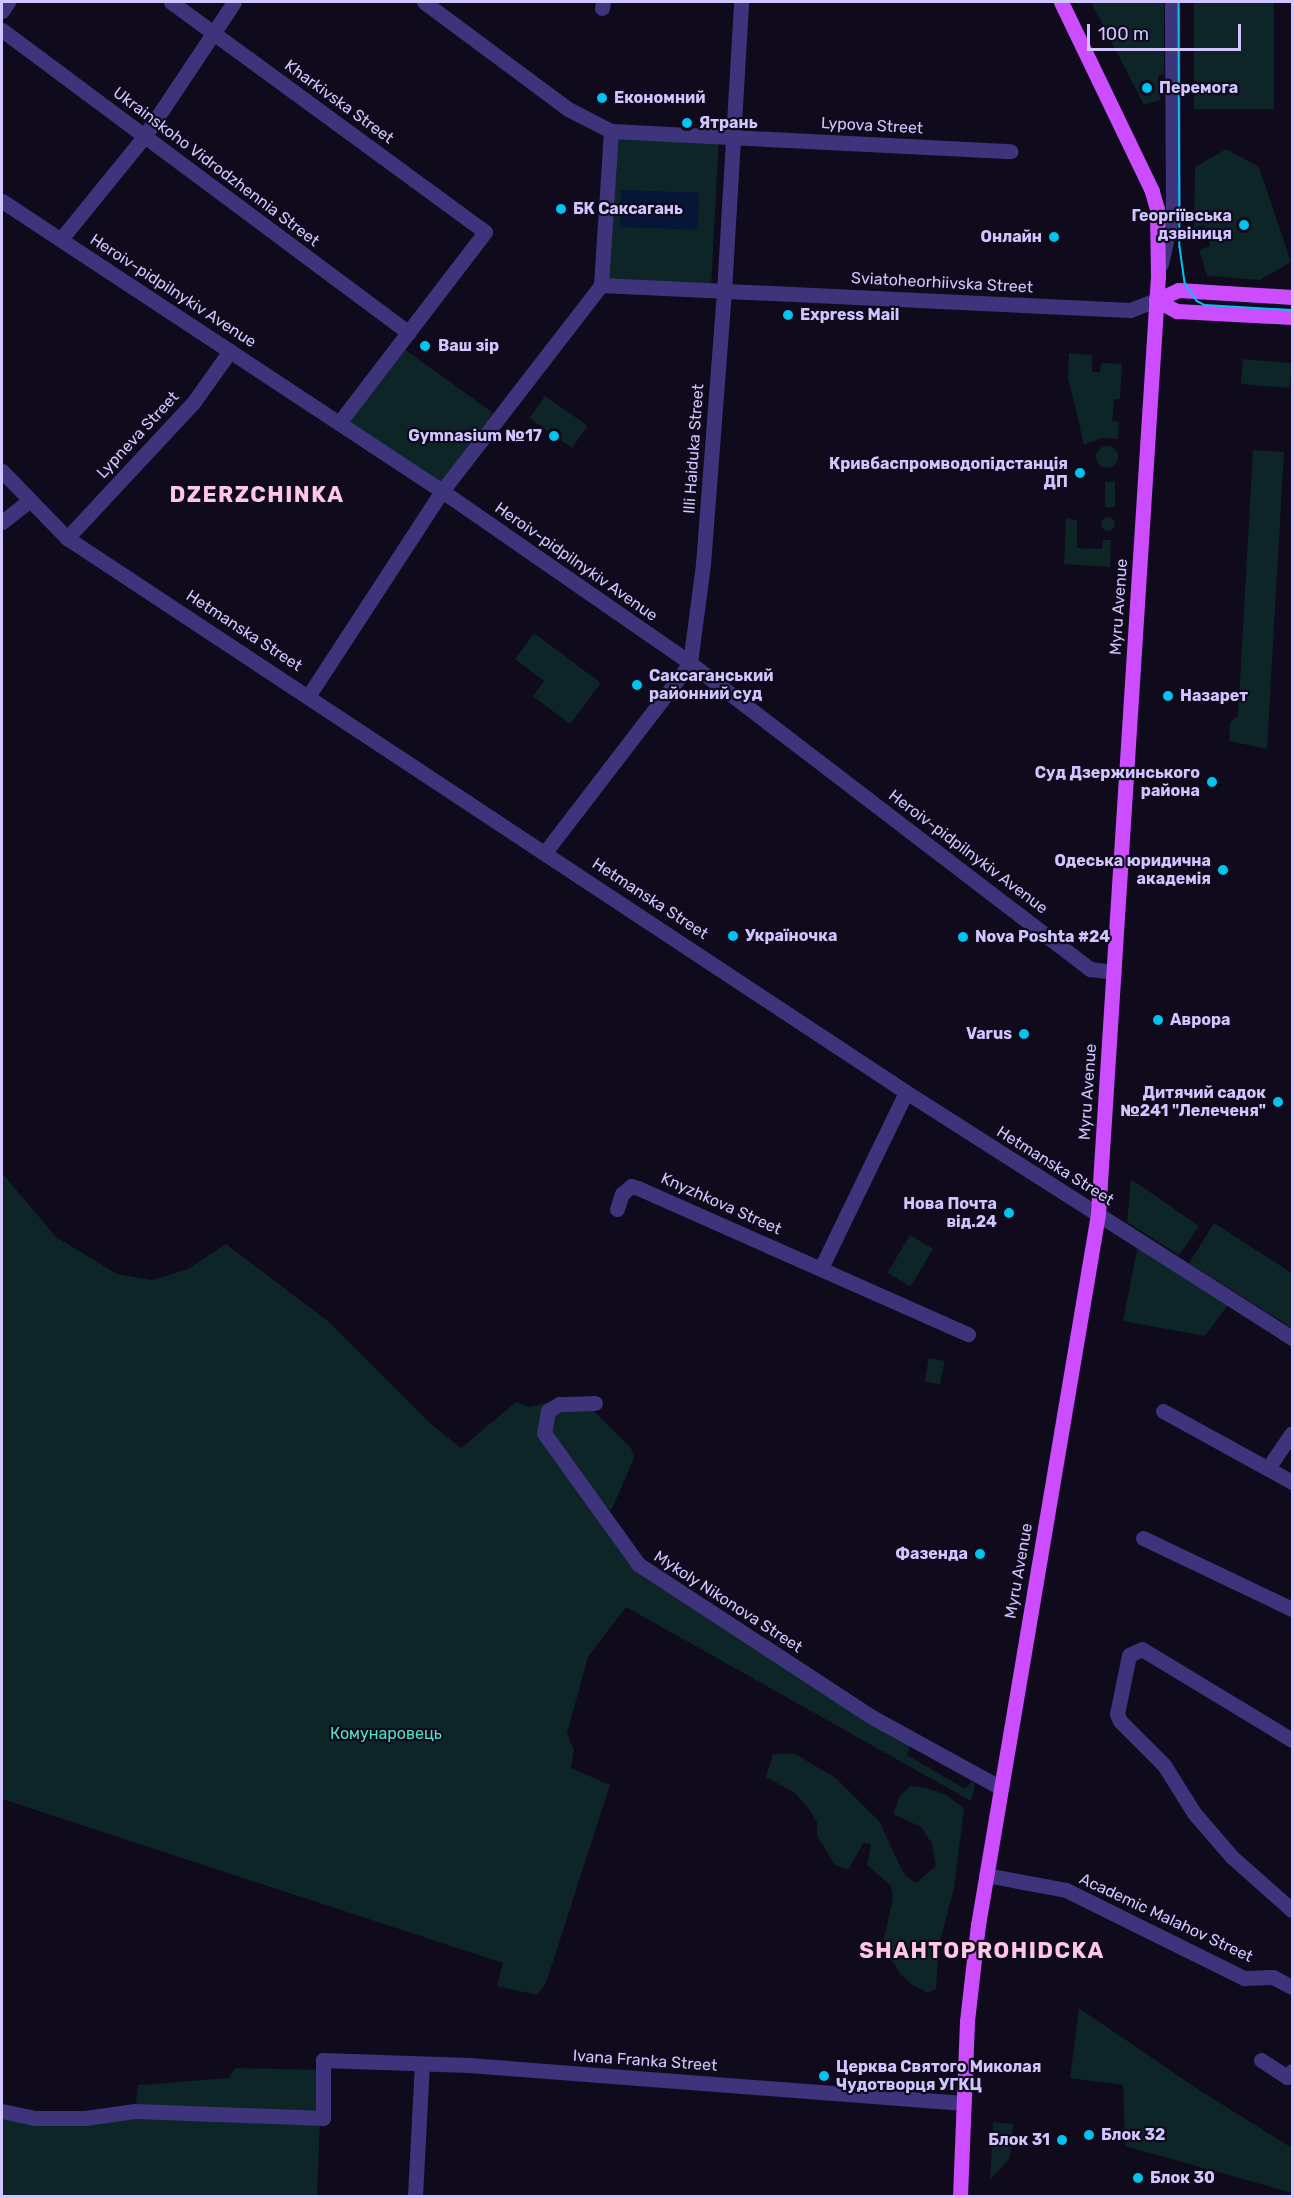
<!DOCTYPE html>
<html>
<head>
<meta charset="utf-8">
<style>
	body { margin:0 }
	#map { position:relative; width:1294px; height:2198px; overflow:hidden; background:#0f0a1c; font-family:Rubik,sans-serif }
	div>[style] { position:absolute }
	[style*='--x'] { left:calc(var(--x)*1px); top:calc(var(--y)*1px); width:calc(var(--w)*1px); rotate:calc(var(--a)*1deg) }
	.green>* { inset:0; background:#0d2526; transform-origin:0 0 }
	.round { border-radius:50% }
	.water>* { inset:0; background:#071538; transform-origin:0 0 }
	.minor>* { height:15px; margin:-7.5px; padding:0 7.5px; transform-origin:7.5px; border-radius:7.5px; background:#3d347c }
	.major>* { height:15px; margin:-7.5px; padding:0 7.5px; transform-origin:7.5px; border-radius:7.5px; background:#cc4cff }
	.tram>* { height:1.5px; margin:-0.75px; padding:0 0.75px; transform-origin:0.75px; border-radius:0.75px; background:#00c4f0 }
	.dots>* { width:16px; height:16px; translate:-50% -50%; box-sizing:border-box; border:3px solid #0f0a1c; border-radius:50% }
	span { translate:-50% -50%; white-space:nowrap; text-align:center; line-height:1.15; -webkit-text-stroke:4.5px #0f0a1c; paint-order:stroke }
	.poi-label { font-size:16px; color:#d1c5ff; font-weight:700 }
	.left { translate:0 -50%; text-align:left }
	.right { translate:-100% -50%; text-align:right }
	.street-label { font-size:16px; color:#d1c5ff }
	.park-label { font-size:16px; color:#50e1c9 }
	.district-label { font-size:22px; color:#ffc7e6; font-weight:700; letter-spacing:1.5px }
	.frame { position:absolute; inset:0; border:3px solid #d1c5ff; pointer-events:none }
	.scale { position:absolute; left:1087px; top:24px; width:154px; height:27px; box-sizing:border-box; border:3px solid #d1c5ff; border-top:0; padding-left:8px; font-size:18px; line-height:21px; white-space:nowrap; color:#d1c5ff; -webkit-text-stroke:4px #0f0a1c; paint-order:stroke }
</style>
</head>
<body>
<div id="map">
	<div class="green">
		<div style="clip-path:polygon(1091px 2px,1164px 2px,1164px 74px,1158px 76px,1160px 100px,1144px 105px)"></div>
		<div style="left:1194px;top:2px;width:80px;height:107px"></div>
		<div style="left:613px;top:134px;width:106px;height:145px;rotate:3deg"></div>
		<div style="clip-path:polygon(1226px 149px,1259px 167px,1291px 262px,1260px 280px,1207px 276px,1199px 250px,1210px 246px,1204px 225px,1194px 228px,1195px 167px)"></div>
		<div style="clip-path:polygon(403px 348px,493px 413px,441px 483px,352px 427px,350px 420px)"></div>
		<div style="clip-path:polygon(1069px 353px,1092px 355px,1092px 372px,1100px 372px,1101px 363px,1122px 364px,1120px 399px,1114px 399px,1112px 421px,1119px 422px,1118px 439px,1101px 438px,1084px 445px,1068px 377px)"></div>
		<div style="left:1243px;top:359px;width:49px;height:25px;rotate:5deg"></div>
		<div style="left:545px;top:396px;width:52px;height:27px;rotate:35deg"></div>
		<div class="round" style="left:1096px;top:446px;width:22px;height:22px"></div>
		<div style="clip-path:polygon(1253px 450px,1284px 452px,1267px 749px,1229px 741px,1230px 722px,1238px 716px)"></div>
		<div style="left:1105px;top:482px;width:10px;height:25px"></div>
		<div class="round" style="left:1101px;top:517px;width:14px;height:14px"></div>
		<div style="clip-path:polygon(1066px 518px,1077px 520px,1077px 548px,1102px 549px,1103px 540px,1111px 540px,1110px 567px,1064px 564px)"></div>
		<div style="clip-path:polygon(534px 633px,601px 683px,570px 724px,533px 696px,544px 681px,515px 659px)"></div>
		<div style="clip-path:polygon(2px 1173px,56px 1237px,117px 1274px,153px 1280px,188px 1269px,226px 1244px,329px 1322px,433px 1426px,461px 1448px,516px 1402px,530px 1407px,556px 1400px,540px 1422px,634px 1569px,910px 1746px,907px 1755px,965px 1789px,971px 1782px,975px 1784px,971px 1801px,626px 1607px,588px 1657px,567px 1733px,574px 1750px,571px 1768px,610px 1785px,546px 1983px,537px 1995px,497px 1986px,503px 1963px,2px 1799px)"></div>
		<div style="clip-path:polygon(1131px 1179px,1199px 1226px,1179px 1255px,1127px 1222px)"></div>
		<div style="clip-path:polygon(1214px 1223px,1292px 1273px,1292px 1328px,1189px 1263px)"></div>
		<div style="left:910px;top:1235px;width:27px;height:44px;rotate:31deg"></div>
		<div style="clip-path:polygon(1139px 1240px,1232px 1299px,1205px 1336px,1123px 1321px)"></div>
		<div style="left:929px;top:1358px;width:16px;height:24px;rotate:11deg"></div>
		<div style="clip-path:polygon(560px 1409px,592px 1409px,631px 1448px,634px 1458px,611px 1511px,577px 1478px,550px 1438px,551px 1415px)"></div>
		<div style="clip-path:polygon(773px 1754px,795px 1754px,836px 1778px,879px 1821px,904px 1874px,916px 1883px,936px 1866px,932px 1844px,921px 1827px,893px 1814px,900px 1796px,910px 1786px,927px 1788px,946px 1795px,964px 1808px,954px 1888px,939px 1946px,936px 1989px,928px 1993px,913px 1985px,901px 1975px,886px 1951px,884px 1938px,893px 1899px,891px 1886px,867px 1865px,871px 1845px,864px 1842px,848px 1870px,835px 1865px,817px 1835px,817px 1823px,809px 1809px,795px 1793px,766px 1777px)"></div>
		<div style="clip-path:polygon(1079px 2008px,1199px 2090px,1292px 2148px,1292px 2193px,1125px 2146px,1123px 2085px,1070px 2078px)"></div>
		<div style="clip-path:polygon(235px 2068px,322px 2070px,317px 2196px,2px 2196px,2px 2111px,135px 2111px,138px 2085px,229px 2078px)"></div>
		<div style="clip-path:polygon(993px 2122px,1013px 2124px,1010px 2158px,990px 2180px)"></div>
	</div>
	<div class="water">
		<div style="left:621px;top:190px;width:78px;height:37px;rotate:2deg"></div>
	</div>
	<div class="minor">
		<div style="--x:171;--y:2;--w:389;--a:36.2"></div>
		<div style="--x:485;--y:232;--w:240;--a:127.4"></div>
		<div style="--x:424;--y:2;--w:179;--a:36.6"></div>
		<div style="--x:568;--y:109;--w:48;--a:27.1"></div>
		<div style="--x:611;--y:131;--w:400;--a:2.9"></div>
		<div style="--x:602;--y:8;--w:6;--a:-81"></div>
		<div style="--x:2;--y:11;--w:11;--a:-56"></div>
		<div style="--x:2;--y:30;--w:507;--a:36.67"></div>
		<div style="--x:2;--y:201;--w:527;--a:33.39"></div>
		<div style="--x:442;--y:491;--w:302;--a:34.7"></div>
		<div style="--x:690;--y:663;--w:504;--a:37.42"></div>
		<div style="--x:1090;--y:969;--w:24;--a:7"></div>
		<div style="--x:61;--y:239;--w:132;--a:-50.9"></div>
		<div style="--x:144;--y:137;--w:162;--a:-56.3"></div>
		<div style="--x:1161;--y:264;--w:56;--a:-77.7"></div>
		<div style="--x:1173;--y:209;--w:207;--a:-90.3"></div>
		<div style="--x:601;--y:285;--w:530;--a:2.71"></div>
		<div style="--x:1130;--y:310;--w:28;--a:-21"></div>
		<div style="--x:601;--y:285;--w:154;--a:-86.3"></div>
		<div style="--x:2;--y:471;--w:93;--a:45.9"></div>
		<div style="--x:67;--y:538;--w:1005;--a:33.44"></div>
		<div style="--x:906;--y:1092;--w:458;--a:32.5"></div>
		<div style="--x:2;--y:522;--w:34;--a:-38"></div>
		<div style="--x:67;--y:538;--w:185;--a:-47"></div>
		<div style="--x:193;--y:403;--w:64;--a:-54.6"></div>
		<div style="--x:309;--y:695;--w:244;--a:-56.9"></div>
		<div style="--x:442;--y:491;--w:260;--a:-52.3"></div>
		<div style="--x:546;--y:851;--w:237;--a:-52.5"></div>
		<div style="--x:690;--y:663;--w:100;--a:-82.5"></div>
		<div style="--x:703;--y:564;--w:274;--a:-85.6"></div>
		<div style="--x:724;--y:291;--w:289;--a:-86.6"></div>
		<div style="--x:617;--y:1209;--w:16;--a:-72"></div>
		<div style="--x:622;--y:1194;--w:12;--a:-42"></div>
		<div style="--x:631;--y:1186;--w:7;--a:16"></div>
		<div style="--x:638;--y:1188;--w:361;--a:23.9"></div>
		<div style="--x:821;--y:1268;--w:195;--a:-64.2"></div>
		<div style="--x:595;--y:1403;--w:36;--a:178"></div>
		<div style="--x:559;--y:1404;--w:13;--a:148"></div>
		<div style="--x:548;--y:1411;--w:22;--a:100"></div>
		<div style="--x:544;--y:1433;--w:161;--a:54.3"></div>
		<div style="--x:638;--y:1564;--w:280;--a:33.2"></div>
		<div style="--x:872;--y:1717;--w:147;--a:28.8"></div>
		<div style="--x:1163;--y:1411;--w:147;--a:28.8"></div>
		<div style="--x:1268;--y:1468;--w:42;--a:-55.6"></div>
		<div style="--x:1143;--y:1538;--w:165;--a:25.5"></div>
		<div style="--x:1292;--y:1740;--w:175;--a:-148.8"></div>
		<div style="--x:1142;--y:1649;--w:14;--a:155"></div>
		<div style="--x:1129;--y:1655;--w:60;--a:101.5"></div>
		<div style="--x:1117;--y:1714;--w:8;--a:67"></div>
		<div style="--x:1120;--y:1721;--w:62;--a:45"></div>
		<div style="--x:1164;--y:1765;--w:57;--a:58"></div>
		<div style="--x:1194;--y:1813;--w:58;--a:49.2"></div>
		<div style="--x:1232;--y:1857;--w:80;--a:41.5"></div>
		<div style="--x:986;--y:1875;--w:81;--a:10.6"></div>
		<div style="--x:1066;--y:1890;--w:199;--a:26.3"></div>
		<div style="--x:1244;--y:1978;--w:29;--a:-2"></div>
		<div style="--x:1273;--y:1977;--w:21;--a:28"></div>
		<div style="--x:1261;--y:2060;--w:31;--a:33"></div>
		<div style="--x:1287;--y:2077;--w:8;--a:-50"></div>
		<div style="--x:2;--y:2111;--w:34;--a:12"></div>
		<div style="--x:35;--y:2118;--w:50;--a:0"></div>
		<div style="--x:85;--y:2118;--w:50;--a:-8"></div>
		<div style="--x:135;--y:2111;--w:188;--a:2.1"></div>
		<div style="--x:323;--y:2118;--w:58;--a:-90"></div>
		<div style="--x:323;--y:2060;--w:146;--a:2"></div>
		<div style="--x:469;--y:2065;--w:496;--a:4.4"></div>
		<div style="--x:415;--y:2196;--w:132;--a:-87"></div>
	</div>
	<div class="major">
		<div style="--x:1156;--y:300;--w:24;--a:28"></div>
		<div style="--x:1177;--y:311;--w:115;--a:3"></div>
		<div style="--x:1156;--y:300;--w:24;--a:-24"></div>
		<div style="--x:1178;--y:290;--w:114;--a:3.5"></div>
		<div style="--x:960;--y:2196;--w:175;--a:-87.7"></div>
		<div style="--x:967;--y:2021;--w:97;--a:-83.5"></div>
		<div style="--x:978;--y:1925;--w:721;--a:-80.42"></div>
		<div style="--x:1098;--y:1214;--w:940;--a:-86.34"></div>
		<div style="--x:1158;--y:276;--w:67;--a:-90.9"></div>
		<div style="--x:1157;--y:209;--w:19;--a:-106"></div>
		<div style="--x:1152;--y:191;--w:210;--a:-115.7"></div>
	</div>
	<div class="tram">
		<div style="--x:1179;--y:2;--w:245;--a:89.8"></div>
		<div style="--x:1180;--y:247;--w:36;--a:82"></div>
		<div style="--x:1185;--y:283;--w:22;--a:56"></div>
		<div style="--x:1197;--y:301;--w:9;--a:27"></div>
		<div style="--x:1205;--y:305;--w:87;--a:3.3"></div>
	</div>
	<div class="dots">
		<div style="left:1147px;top:88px;background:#00c4f0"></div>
		<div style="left:602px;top:98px;background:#00c4f0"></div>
		<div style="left:687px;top:123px;background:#00c4f0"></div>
		<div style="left:561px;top:209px;background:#00c4f0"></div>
		<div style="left:1244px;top:225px;background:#00c4f0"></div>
		<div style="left:1054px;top:237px;background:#00c4f0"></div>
		<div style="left:788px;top:315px;background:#00c4f0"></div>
		<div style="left:425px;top:346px;background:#00c4f0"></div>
		<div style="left:554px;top:436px;background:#00c4f0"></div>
		<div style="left:1080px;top:473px;background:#00c4f0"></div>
		<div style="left:637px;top:685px;background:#00c4f0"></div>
		<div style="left:1168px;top:696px;background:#00c4f0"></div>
		<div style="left:1212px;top:782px;background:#00c4f0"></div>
		<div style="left:1223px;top:870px;background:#00c4f0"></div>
		<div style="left:733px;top:936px;background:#00c4f0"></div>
		<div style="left:963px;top:937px;background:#00c4f0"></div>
		<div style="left:1158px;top:1020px;background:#00c4f0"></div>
		<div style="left:1024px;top:1034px;background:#00c4f0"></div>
		<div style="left:1278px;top:1102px;background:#00c4f0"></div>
		<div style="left:1009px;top:1213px;background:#00c4f0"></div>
		<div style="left:980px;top:1554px;background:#00c4f0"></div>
		<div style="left:824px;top:2076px;background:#00c4f0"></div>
		<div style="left:1089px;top:2135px;background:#00c4f0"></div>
		<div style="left:1062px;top:2140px;background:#00c4f0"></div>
		<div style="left:1138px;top:2178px;background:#00c4f0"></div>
	</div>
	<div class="poi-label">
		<span class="left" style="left:1159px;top:88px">Перемога</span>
		<span class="left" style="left:614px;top:98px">Економний</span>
		<span class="left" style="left:699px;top:123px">Ятрань</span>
		<span class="left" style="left:573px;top:209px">БК Саксагань</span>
		<span class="right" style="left:1232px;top:225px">Георгіївська<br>дзвіниця</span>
		<span class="right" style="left:1042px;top:237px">Онлайн</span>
		<span class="left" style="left:800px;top:315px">Express Mail</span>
		<span class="left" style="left:438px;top:346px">Ваш зір</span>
		<span class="right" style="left:542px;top:436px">Gymnasium №17</span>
		<span class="right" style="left:1068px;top:473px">Кривбаспромводопідстанція<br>ДП</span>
		<span class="left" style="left:649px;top:685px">Саксаганський<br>районний суд</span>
		<span class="left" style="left:1180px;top:696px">Назарет</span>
		<span class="right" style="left:1200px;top:782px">Суд Дзержинського<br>района</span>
		<span class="right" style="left:1211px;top:870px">Одеська юридична<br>академія</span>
		<span class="left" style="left:745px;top:936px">Україночка</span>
		<span class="left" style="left:975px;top:937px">Nova Poshta #24</span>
		<span class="left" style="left:1170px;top:1020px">Аврора</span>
		<span class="right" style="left:1012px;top:1034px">Varus</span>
		<span class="right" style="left:1266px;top:1102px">Дитячий садок<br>№241 "Лелеченя"</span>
		<span class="right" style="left:997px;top:1213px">Нова Почта<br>від.24</span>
		<span class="right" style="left:968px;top:1554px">Фазенда</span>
		<span class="left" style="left:836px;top:2076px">Церква Святого Миколая<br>Чудотворця УГКЦ</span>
		<span class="left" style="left:1101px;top:2135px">Блок 32</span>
		<span class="right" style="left:1050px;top:2140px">Блок 31</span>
		<span class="left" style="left:1150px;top:2178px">Блок 30</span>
	</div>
	<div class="street-label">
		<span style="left:339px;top:102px;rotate:36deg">Kharkivska Street</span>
		<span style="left:872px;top:126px;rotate:3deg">Lypova Street</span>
		<span style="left:216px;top:167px;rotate:37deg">Ukrainskoho Vidrodzhennia Street</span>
		<span style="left:942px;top:283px;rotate:3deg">Sviatoheorhiivska Street</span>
		<span style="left:173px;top:291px;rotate:33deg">Heroiv-pidpilnykiv Avenue</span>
		<span style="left:138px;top:435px;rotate:-47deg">Lypneva Street</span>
		<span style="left:694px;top:449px;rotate:-86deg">Illi Haiduka Street</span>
		<span style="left:576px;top:562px;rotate:35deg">Heroiv-pidpilnykiv Avenue</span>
		<span style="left:1119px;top:607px;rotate:-86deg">Myru Avenue</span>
		<span style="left:244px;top:631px;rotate:33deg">Hetmanska Street</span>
		<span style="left:968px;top:852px;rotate:37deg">Heroiv-pidpilnykiv Avenue</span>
		<span style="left:650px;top:899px;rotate:33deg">Hetmanska Street</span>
		<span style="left:1088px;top:1092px;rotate:-86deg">Myru Avenue</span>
		<span style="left:1055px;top:1166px;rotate:32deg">Hetmanska Street</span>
		<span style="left:721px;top:1204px;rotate:24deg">Knyzhkova Street</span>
		<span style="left:1019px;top:1571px;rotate:-80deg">Myru Avenue</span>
		<span style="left:728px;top:1602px;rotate:33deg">Mykoly Nikonova Street</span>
		<span style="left:1166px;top:1918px;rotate:25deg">Academic Malahov Street</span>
		<span style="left:645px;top:2061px;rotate:4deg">Ivana Franka Street</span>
	</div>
	<div class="park-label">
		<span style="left:386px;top:1734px">Комунаровець</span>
	</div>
	<div class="district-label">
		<span style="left:257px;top:495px">DZERZCHINKA</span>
		<span style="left:982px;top:1951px">SHAHTOPROHIDCKA</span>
	</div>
	<div class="frame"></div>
	<div class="scale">100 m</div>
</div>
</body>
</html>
